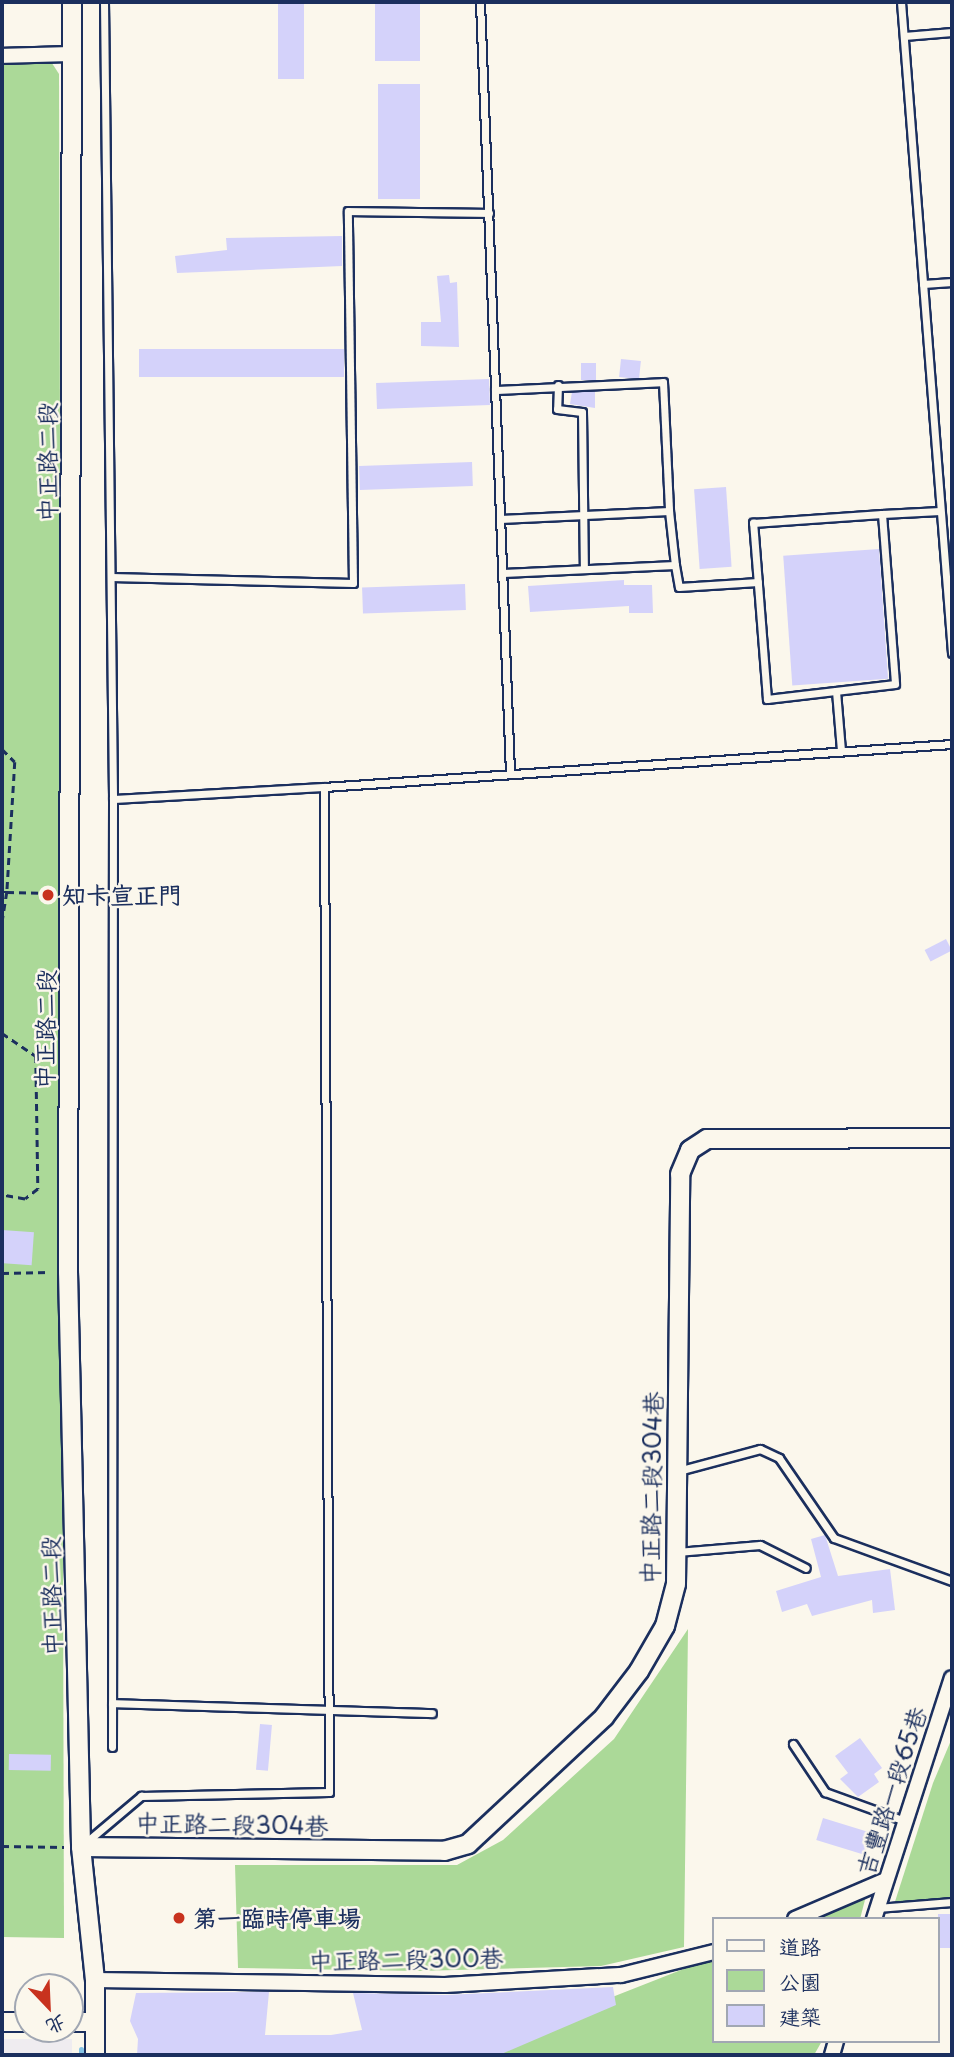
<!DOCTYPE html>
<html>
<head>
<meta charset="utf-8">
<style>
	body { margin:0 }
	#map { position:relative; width:954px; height:2057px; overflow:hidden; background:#fbf7ec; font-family:"Playpen Sans","LXGW WenKai TC",sans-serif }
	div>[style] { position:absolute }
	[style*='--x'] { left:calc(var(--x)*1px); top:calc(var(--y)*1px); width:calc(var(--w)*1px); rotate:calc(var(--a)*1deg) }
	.built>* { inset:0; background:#efecf0; transform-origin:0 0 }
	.green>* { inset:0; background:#abd998 }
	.stream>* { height:5px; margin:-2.5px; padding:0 2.5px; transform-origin:2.5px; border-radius:2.5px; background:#85c3e5 }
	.building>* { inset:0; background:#d4d2fa; transform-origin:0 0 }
	.path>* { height:2.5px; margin-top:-1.25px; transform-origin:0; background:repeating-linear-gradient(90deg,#1b2f5e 0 7px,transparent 0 12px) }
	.roads { filter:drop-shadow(2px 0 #1b2f5e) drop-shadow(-2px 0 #1b2f5e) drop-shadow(0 2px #1b2f5e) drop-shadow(0 -2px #1b2f5e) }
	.service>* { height:7px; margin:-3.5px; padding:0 3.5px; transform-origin:3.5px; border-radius:3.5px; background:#fbf7ec }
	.minor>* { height:14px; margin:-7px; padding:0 7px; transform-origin:7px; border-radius:7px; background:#fbf7ec }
	.tertiary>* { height:18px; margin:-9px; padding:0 9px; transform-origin:9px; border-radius:9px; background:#fbf7ec }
	.dots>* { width:19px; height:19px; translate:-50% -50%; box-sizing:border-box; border:4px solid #fbf7ec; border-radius:50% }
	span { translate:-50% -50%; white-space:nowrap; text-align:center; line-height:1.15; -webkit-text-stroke:5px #fbf7ec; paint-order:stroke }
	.street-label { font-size:24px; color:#1b2f5e }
	.poi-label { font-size:24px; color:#1b2f5e; font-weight:700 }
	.left { translate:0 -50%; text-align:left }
	.frame { position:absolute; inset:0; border:4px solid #1b2f5e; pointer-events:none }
	.legend { position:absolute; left:712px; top:1917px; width:228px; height:126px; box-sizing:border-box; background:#fbf7ec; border:2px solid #a1a7b3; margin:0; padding:9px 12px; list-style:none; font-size:21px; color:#1b2f5e }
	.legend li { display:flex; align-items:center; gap:14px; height:35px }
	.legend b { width:35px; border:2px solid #a1a7b3 }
	.north { position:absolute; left:14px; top:1973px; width:70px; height:70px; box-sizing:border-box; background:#fbf7ec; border:2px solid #a1a7b3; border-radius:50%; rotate:157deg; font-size:19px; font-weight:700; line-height:28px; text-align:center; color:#1b2f5e }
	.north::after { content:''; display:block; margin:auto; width:24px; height:32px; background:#c8321e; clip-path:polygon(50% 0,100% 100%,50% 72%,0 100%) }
</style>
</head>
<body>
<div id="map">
	<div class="built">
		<div style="left:2px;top:2039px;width:70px;height:16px"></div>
	</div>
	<div class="green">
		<div style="clip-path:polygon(48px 57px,59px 74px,64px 1938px,2px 1937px,2px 58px)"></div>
		<div style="clip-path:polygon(688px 1629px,684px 1947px,601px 1966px,419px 1971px,238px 1968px,235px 1865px,457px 1865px,503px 1840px,614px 1739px)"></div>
		<div style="clip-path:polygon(952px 1738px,952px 1905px,892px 1911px,933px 1783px)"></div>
		<div style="clip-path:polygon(866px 1896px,860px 1919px,810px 1919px)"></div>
		<div style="clip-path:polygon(714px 1957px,714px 2041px,822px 2041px,814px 2055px,465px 2055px)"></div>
	</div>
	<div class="stream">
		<div style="--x:81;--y:2049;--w:6;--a:90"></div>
	</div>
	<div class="building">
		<div style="left:278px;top:2px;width:26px;height:77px"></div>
		<div style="left:375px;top:2px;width:45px;height:59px"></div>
		<div style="left:420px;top:84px;width:115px;height:42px;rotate:90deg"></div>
		<div style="clip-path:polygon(342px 236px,342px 266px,177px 273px,175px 256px,227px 250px,226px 238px)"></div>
		<div style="clip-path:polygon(449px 275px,450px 283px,457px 282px,459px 347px,421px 346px,421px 322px,441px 322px,437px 276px)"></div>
		<div style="left:344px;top:349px;width:28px;height:205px;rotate:90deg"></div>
		<div style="left:621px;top:359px;width:20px;height:18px;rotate:6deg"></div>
		<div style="left:581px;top:363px;width:15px;height:17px"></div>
		<div style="left:489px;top:379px;width:26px;height:113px;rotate:88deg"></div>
		<div style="clip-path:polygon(595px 391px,595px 408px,570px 404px,572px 392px)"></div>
		<div style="left:472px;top:462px;width:24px;height:113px;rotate:88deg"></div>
		<div style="left:726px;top:487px;width:80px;height:32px;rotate:86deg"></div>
		<div style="left:879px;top:549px;width:130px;height:96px;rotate:86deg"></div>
		<div style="clip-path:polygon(624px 580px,624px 585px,652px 585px,653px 613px,629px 613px,629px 606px,530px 612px,528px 586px)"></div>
		<div style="left:465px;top:584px;width:26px;height:103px;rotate:88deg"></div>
		<div style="left:946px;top:939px;width:13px;height:24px;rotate:63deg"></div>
		<div style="left:2px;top:1230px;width:32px;height:33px;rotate:4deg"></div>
		<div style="clip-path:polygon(825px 1535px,838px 1576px,890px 1569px,895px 1610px,873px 1613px,872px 1600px,812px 1616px,807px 1604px,782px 1612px,776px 1591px,821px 1577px,811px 1539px)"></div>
		<div style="left:260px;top:1724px;width:12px;height:46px;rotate:5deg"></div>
		<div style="clip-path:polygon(860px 1738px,882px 1768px,874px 1774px,879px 1782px,858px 1797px,840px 1779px,848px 1773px,835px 1756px)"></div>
		<div style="left:9px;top:1754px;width:42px;height:16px;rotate:1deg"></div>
		<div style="left:823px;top:1818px;width:51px;height:23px;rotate:17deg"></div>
		<div style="left:952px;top:1914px;width:34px;height:14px;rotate:90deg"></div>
		<div style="clip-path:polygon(613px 1987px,616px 2005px,499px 2055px,137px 2055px,138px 2039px,130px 2021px,136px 1993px,269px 1992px,265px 2035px,331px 2035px,362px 2030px,353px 1993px,445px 1995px)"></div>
	</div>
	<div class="path">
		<div style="--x:2;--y:749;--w:18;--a:45"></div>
		<div style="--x:15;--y:762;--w:130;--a:93.5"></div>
		<div style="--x:7;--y:892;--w:44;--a:1.3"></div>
		<div style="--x:2;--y:892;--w:5;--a:0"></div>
		<div style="--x:7;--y:892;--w:31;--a:99"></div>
		<div style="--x:2;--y:1033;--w:41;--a:34.1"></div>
		<div style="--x:36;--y:1056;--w:133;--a:89.1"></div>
		<div style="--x:38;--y:1189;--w:16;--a:142"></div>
		<div style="--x:25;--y:1199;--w:23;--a:-170"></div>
		<div style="--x:2;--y:1273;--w:48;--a:-1.2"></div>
		<div style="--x:2;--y:1846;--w:62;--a:0.9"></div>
	</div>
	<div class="roads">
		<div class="service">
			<div style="--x:104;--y:2;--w:797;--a:89.35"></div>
			<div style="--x:113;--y:799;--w:948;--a:90.06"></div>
			<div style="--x:480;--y:2;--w:773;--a:87.77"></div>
			<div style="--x:901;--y:2;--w:653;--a:85.52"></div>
			<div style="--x:904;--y:36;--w:48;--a:-4.8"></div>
			<div style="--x:923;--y:284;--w:29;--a:-4"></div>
			<div style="--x:558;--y:385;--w:24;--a:92"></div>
			<div style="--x:557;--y:409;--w:25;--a:7"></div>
			<div style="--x:582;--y:412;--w:157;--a:89.3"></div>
			<div style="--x:495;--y:390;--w:168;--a:-2.7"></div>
			<div style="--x:663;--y:382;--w:129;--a:87.3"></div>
			<div style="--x:669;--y:511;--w:169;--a:177.3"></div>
			<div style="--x:669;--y:511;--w:54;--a:83.7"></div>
			<div style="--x:882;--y:514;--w:170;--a:85.6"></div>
			<div style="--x:895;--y:684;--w:129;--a:173.3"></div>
			<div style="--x:767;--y:699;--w:177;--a:-94.5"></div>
			<div style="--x:753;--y:523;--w:129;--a:-4"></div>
			<div style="--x:882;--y:514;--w:58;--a:-3"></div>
			<div style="--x:503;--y:573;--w:172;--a:-2.7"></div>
			<div style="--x:675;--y:565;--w:22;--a:80"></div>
			<div style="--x:679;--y:587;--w:79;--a:-3.6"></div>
			<div style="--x:111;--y:577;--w:242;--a:1.4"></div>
			<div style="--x:353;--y:583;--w:372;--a:-90.8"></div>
			<div style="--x:348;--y:211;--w:141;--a:0.8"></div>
			<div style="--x:836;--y:691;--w:60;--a:85.2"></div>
			<div style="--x:113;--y:799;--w:211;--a:-3.3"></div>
			<div style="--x:678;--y:1471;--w:85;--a:-15"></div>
			<div style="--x:760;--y:1449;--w:21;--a:25"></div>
			<div style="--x:779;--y:1458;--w:97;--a:55.5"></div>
			<div style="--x:834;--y:1538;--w:126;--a:20"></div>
			<div style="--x:677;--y:1552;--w:83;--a:-4.8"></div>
			<div style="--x:760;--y:1545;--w:51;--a:26.6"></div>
			<div style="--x:112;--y:1703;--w:320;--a:1.8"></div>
			<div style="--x:793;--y:1744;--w:58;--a:56.3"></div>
			<div style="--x:825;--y:1792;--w:85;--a:19.9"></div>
			<div style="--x:84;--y:1844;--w:75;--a:-40.1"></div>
			<div style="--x:141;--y:1796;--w:188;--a:-1.2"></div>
			<div style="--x:329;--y:1792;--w:1005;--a:-90.29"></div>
			<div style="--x:324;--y:787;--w:629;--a:-3.92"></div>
			<div style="--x:877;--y:1908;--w:75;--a:-4.6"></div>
		</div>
		<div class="minor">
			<div style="--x:2;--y:56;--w:71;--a:-1.6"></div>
			<div style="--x:795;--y:1919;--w:99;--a:-23.2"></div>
			<div style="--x:874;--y:1919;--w:253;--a:-72.1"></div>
			<div style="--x:95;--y:1980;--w:350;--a:0.8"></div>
			<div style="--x:445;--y:1985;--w:176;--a:-3.3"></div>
			<div style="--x:621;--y:1975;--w:96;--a:-13.9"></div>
			<div style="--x:832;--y:2055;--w:15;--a:-74"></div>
		</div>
		<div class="tertiary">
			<div style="--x:72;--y:2;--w:1270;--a:90.18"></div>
			<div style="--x:68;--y:1272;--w:575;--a:88.7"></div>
			<div style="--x:81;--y:1847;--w:134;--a:84"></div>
			<div style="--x:95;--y:1980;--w:75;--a:90"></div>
			<div style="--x:81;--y:1847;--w:363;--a:0.6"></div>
			<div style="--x:444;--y:1851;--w:25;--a:-16"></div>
			<div style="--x:468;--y:1844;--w:186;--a:-43"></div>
			<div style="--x:604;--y:1717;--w:58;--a:-52.7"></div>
			<div style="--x:639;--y:1671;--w:52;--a:-60"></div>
			<div style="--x:665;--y:1626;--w:43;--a:-75.3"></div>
			<div style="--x:676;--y:1584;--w:410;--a:-89.4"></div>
			<div style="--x:680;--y:1174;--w:26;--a:-67"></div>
			<div style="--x:690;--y:1150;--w:20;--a:-33"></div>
			<div style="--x:707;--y:1139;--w:245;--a:-0.2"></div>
			<div style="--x:2;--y:2022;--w:26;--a:0"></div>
			<div style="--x:70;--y:2022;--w:25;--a:0"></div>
		</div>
	</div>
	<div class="dots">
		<div style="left:48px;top:895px;background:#c8321e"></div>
		<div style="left:179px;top:1918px;background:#c8321e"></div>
	</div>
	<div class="street-label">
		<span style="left:47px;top:462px;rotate:-90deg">中正路二段</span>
		<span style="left:45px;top:1029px;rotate:-89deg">中正路二段</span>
		<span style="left:651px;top:1488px;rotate:-89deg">中正路二段304巷</span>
		<span style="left:51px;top:1596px;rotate:-91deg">中正路二段</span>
		<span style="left:891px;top:1791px;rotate:-72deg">吉豐路一段65巷</span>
		<span style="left:232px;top:1824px;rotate:1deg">中正路二段304巷</span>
		<span style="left:406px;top:1959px;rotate:-1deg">中正路二段300巷</span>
	</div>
	<div class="poi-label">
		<span class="left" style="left:62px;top:895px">知卡宣正門</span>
		<span class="left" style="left:193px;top:1918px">第一臨時停車場</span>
	</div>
	<div class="frame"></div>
	<ul class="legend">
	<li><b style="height:9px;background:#fbf7ec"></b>道路</li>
	<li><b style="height:19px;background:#abd998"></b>公園</li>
	<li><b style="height:19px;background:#d4d2fa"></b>建築</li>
	</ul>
	<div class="north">北</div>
</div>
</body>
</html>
